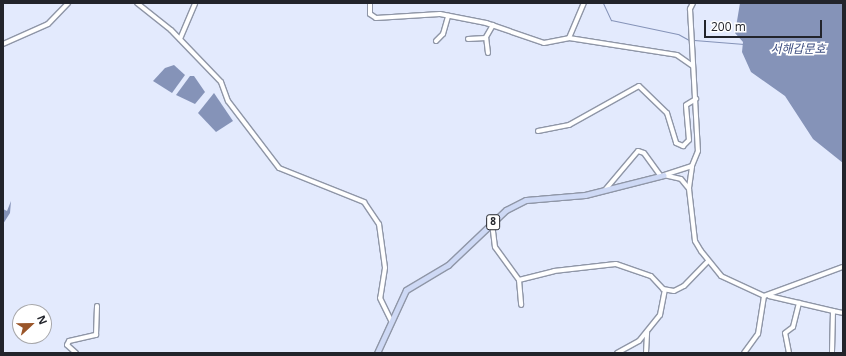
<!DOCTYPE html>
<html>
<head>
<meta charset="utf-8">
<style>
	body { margin:0 }
	#map { position:relative; width:846px; height:356px; overflow:hidden; background:#e3eafd; font-family:"Open Sans","Noto Sans KR",sans-serif }
	div>[style] { position:absolute }
	[style*='--x'] { left:calc(var(--x)*1px); top:calc(var(--y)*1px); width:calc(var(--w)*1px); rotate:calc(var(--a)*1deg) }
	.water>* { inset:0; background:#8593b8 }
	.stream>* { height:1px; margin:-0.5px; padding:0 0.5px; transform-origin:0.5px; border-radius:0.5px; background:#8593b8 }
	.roads { filter:drop-shadow(1px 0 #8f96a7) drop-shadow(-1px 0 #8f96a7) drop-shadow(0 1px #8f96a7) drop-shadow(0 -1px #8f96a7) }
	.minor>* { height:4px; margin:-2px; padding:0 2px; transform-origin:2px; border-radius:2px; background:#fff }
	.major>* { height:5px; margin:-2.5px; padding:0 2.5px; transform-origin:2.5px; border-radius:2.5px; background:#ced9f5 }
	span { translate:-50% -50%; white-space:nowrap; text-align:center; line-height:1.15; -webkit-text-stroke:3.5px #fff; paint-order:stroke }
	.shield-label span { padding:1px 3px; background:#fff; border:1px solid; border-radius:3px; -webkit-text-stroke-width:0 }
	.shield-label { font-size:10px; color:#22242b; font-weight:700 }
	.water-label { font-size:12px; color:#3c4d80; font-style:italic }
	.frame { position:absolute; inset:0; border:4px solid #22242b; pointer-events:none }
	.north { position:absolute; left:12px; top:304px; width:40px; height:40px; box-sizing:border-box; background:#fff; border:1px solid #a7a7aa; border-radius:50%; rotate:68deg; font-size:11px; font-weight:700; line-height:16px; text-align:center; color:#22242b }
	.north::after { content:''; display:block; margin:auto; width:14px; height:18px; background:#9a5529; clip-path:polygon(50% 0,100% 100%,50% 72%,0 100%) }
	.scale { position:absolute; left:704px; top:20px; width:118px; height:18px; box-sizing:border-box; border:2px solid #22242b; border-top:0; padding-left:5px; font-size:12px; line-height:14px; white-space:nowrap; color:#22242b; -webkit-text-stroke:3px #fff; paint-order:stroke }
</style>
</head>
<body>
<div id="map">
	<div class="water">
		<div style="clip-path:polygon(740px 3px,843px 3px,843px 163px,813px 139px,785px 96px,751px 72px,742px 52px,743px 42px,735px 33px)"></div>
		<div style="clip-path:polygon(174px 65px,185px 75px,172px 93px,153px 81px,165px 68px)"></div>
		<div style="clip-path:polygon(190px 76px,194px 76px,205px 92px,195px 104px,176px 95px)"></div>
		<div style="clip-path:polygon(214px 93px,233px 121px,216px 132px,198px 113px)"></div>
		<div style="clip-path:polygon(11px 201px,10px 213px,3px 224px,3px 209px,7px 211px)"></div>
	</div>
	<div class="stream">
		<div style="--x:603;--y:3;--w:19;--a:65"></div>
		<div style="--x:611;--y:20;--w:68;--a:11.8"></div>
		<div style="--x:678;--y:34;--w:13;--a:29"></div>
		<div style="--x:694;--y:40;--w:50;--a:4.6"></div>
	</div>
	<div class="roads">
		<div class="minor">
			<div style="--x:137;--y:3;--w:43;--a:38.5"></div>
			<div style="--x:171;--y:30;--w:72;--a:46.1"></div>
			<div style="--x:221;--y:82;--w:20;--a:70"></div>
			<div style="--x:228;--y:101;--w:84;--a:52.7"></div>
			<div style="--x:279;--y:168;--w:92;--a:21.8"></div>
			<div style="--x:364;--y:202;--w:27;--a:56"></div>
			<div style="--x:379;--y:224;--w:44;--a:82.2"></div>
			<div style="--x:385;--y:268;--w:30;--a:99"></div>
			<div style="--x:380;--y:298;--w:25;--a:64"></div>
			<div style="--x:370;--y:3;--w:11;--a:90"></div>
			<div style="--x:370;--y:14;--w:7;--a:34"></div>
			<div style="--x:376;--y:18;--w:64;--a:-3.6"></div>
			<div style="--x:440;--y:14;--w:47;--a:11.1"></div>
			<div style="--x:486;--y:23;--w:61;--a:19"></div>
			<div style="--x:544;--y:43;--w:25;--a:-11"></div>
			<div style="--x:569;--y:38;--w:38;--a:-67"></div>
			<div style="--x:693;--y:3;--w:7;--a:117"></div>
			<div style="--x:690;--y:9;--w:142;--a:86.8"></div>
			<div style="--x:698;--y:151;--w:16;--a:112"></div>
			<div style="--x:692;--y:166;--w:29;--a:162"></div>
			<div style="--x:664;--y:175;--w:17;--a:13"></div>
			<div style="--x:681;--y:179;--w:13;--a:51"></div>
			<div style="--x:689;--y:189;--w:52;--a:83.4"></div>
			<div style="--x:695;--y:241;--w:12;--a:59"></div>
			<div style="--x:701;--y:251;--w:32;--a:51"></div>
			<div style="--x:721;--y:276;--w:47;--a:24.9"></div>
			<div style="--x:764;--y:296;--w:84;--a:-20.2"></div>
			<div style="--x:569;--y:38;--w:109;--a:8.9"></div>
			<div style="--x:677;--y:55;--w:19;--a:35"></div>
			<div style="--x:180;--y:39;--w:39;--a:-67"></div>
			<div style="--x:468;--y:39;--w:18;--a:-3"></div>
			<div style="--x:436;--y:41;--w:10;--a:-45"></div>
			<div style="--x:443;--y:34;--w:19;--a:-74"></div>
			<div style="--x:3;--y:44;--w:49;--a:-24"></div>
			<div style="--x:48;--y:24;--w:29;--a:-46"></div>
			<div style="--x:488;--y:53;--w:16;--a:-97"></div>
			<div style="--x:486;--y:37;--w:14;--a:-60"></div>
			<div style="--x:538;--y:131;--w:32;--a:-11"></div>
			<div style="--x:569;--y:125;--w:80;--a:-29.1"></div>
			<div style="--x:639;--y:86;--w:39;--a:44"></div>
			<div style="--x:667;--y:113;--w:31;--a:73"></div>
			<div style="--x:676;--y:143;--w:8;--a:23"></div>
			<div style="--x:683;--y:146;--w:8;--a:-45"></div>
			<div style="--x:689;--y:140;--w:35;--a:-95"></div>
			<div style="--x:686;--y:105;--w:12;--a:-31"></div>
			<div style="--x:689;--y:188;--w:22;--a:-82"></div>
			<div style="--x:605;--y:190;--w:51;--a:-49.8"></div>
			<div style="--x:638;--y:151;--w:6;--a:18"></div>
			<div style="--x:644;--y:153;--w:29;--a:54"></div>
			<div style="--x:492;--y:223;--w:24;--a:83"></div>
			<div style="--x:495;--y:247;--w:41;--a:54"></div>
			<div style="--x:519;--y:280;--w:25;--a:85"></div>
			<div style="--x:519;--y:280;--w:36;--a:-14"></div>
			<div style="--x:554;--y:271;--w:62;--a:-6.4"></div>
			<div style="--x:616;--y:264;--w:37;--a:19"></div>
			<div style="--x:651;--y:276;--w:18;--a:47"></div>
			<div style="--x:663;--y:289;--w:11;--a:10"></div>
			<div style="--x:674;--y:291;--w:11;--a:-27"></div>
			<div style="--x:684;--y:286;--w:35;--a:-46"></div>
			<div style="--x:769;--y:296;--w:66;--a:13.2"></div>
			<div style="--x:833;--y:311;--w:42;--a:91.4"></div>
			<div style="--x:833;--y:311;--w:10;--a:11"></div>
			<div style="--x:76;--y:353;--w:12;--a:-138"></div>
			<div style="--x:67;--y:345;--w:4;--a:-63"></div>
			<div style="--x:69;--y:341;--w:28;--a:-13"></div>
			<div style="--x:96;--y:335;--w:29;--a:-88"></div>
			<div style="--x:617;--y:353;--w:25;--a:-29"></div>
			<div style="--x:639;--y:341;--w:33;--a:-51"></div>
			<div style="--x:660;--y:315;--w:25;--a:-79"></div>
			<div style="--x:646;--y:353;--w:21;--a:-87"></div>
			<div style="--x:744;--y:353;--w:24;--a:-54"></div>
			<div style="--x:758;--y:334;--w:38;--a:-81"></div>
			<div style="--x:789;--y:353;--w:20;--a:-101"></div>
			<div style="--x:785;--y:333;--w:10;--a:-37"></div>
			<div style="--x:793;--y:327;--w:25;--a:-76"></div>
		</div>
		<div class="major">
			<div style="--x:377;--y:353;--w:69;--a:-65.3"></div>
			<div style="--x:406;--y:290;--w:49;--a:-30.8"></div>
			<div style="--x:448;--y:265;--w:80;--a:-43.5"></div>
			<div style="--x:506;--y:210;--w:22;--a:-27"></div>
			<div style="--x:526;--y:200;--w:59;--a:-4.8"></div>
			<div style="--x:585;--y:195;--w:81;--a:-14.2"></div>
		</div>
	</div>
	<div class="shield-label">
		<span style="left:493px;top:222px">8</span>
	</div>
	<div class="water-label">
		<span style="left:798px;top:49px">서해갑문호</span>
	</div>
	<div class="frame"></div>
	<div class="north">N</div>
	<div class="scale">200 m</div>
</div>
</body>
</html>
